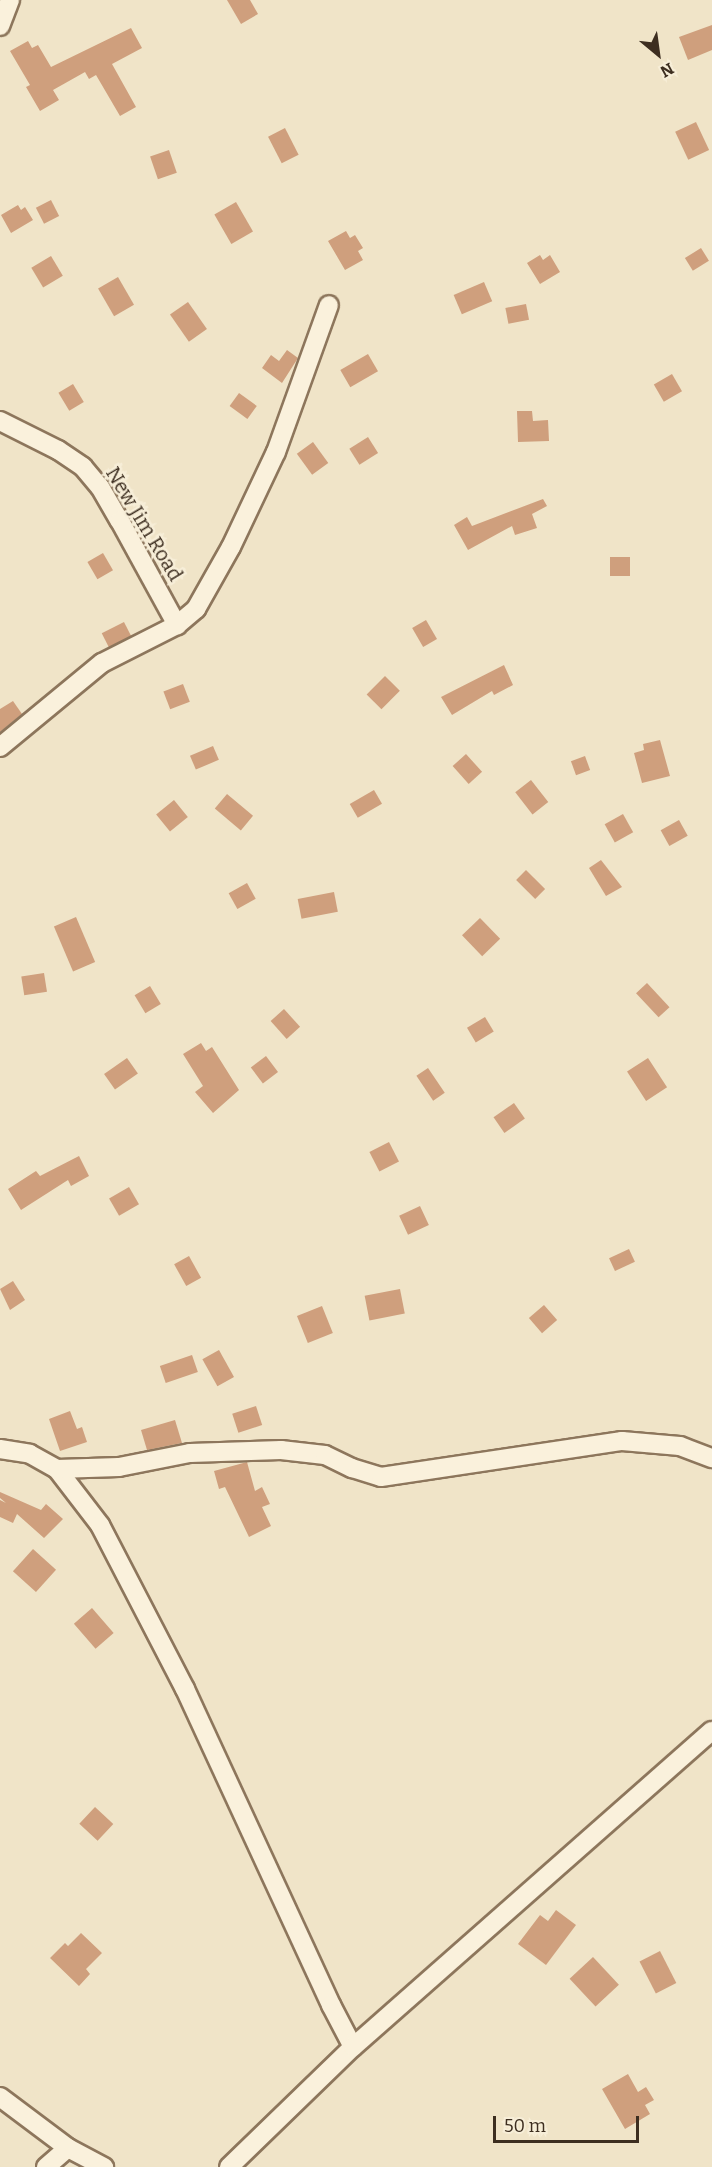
<!DOCTYPE html>
<html>
<head>
<meta charset="utf-8">
<style>
	body { margin:0 }
	#map { position:relative; width:712px; height:2167px; overflow:hidden; background:#f0e4c8; font-family:Bitter,serif }
	div>[style] { position:absolute }
	[style*='--x'] { left:calc(var(--x)*1px); top:calc(var(--y)*1px); width:calc(var(--w)*1px); rotate:calc(var(--a)*1deg) }
	.building>* { inset:0; background:#cf9f7d; transform-origin:0 0 }
	.roads { filter:drop-shadow(2px 0 #8d765c) drop-shadow(-2px 0 #8d765c) drop-shadow(0 2px #8d765c) drop-shadow(0 -2px #8d765c) }
	.minor>* { height:18px; margin:-9px; padding:0 9px; transform-origin:9px; border-radius:9px; background:#faf1dc }
	span { translate:-50% -50%; white-space:nowrap; text-align:center; line-height:1.15; -webkit-text-stroke:5px #f7eed8; paint-order:stroke }
	.street-label { font-size:20px; color:#3d2e20 }
	.north { position:absolute; left:628px; top:24px; width:60px; height:60px; -webkit-text-stroke:4px #f7eed8; paint-order:stroke; rotate:151deg; font-size:16px; font-weight:700; line-height:24px; text-align:center; color:#3d2e20 }
	.north::after { content:''; display:block; margin:auto; width:21px; height:27px; background:#3d2e20; clip-path:polygon(50% 0,100% 100%,50% 72%,0 100%) }
	.scale { position:absolute; left:493px; top:2116px; width:146px; height:27px; box-sizing:border-box; border:3px solid #3d2e20; border-top:0; padding-left:8px; font-size:18px; line-height:21px; white-space:nowrap; color:#3d2e20; -webkit-text-stroke:4px #f7eed8; paint-order:stroke }
</style>
</head>
<body>
<div id="map">
	<div class="building">
		<div style="clip-path:polygon(227px 0,250px 0,258px 14px,241px 24px)"></div>
		<div style="clip-path:polygon(712px 25px,712px 50px,688px 60px,679px 37px)"></div>
		<div style="clip-path:polygon(131px 28px,142px 48px,112px 64px,136px 107px,120px 116px,96px 75px,89px 79px,85px 72px,53px 90px,59px 100px,40px 111px,26px 87px,30px 85px,10px 51px,28px 41px,32px 48px,38px 45px,51px 67px)"></div>
		<div style="left:696px;top:122px;width:31px;height:23px;rotate:65deg"></div>
		<div style="left:285px;top:128px;width:30px;height:19px;rotate:63deg"></div>
		<div style="left:169px;top:150px;width:24px;height:20px;rotate:71deg"></div>
		<div style="left:51px;top:200px;width:18px;height:17px;rotate:63deg"></div>
		<div style="left:236px;top:202px;width:34px;height:25px;rotate:60deg"></div>
		<div style="clip-path:polygon(18px 205px,21px 210px,25px 207px,33px 220px,11px 233px,1px 215px)"></div>
		<div style="clip-path:polygon(346px 231px,350px 238px,355px 235px,363px 248px,358px 251px,363px 260px,345px 270px,328px 241px)"></div>
		<div style="left:701px;top:248px;width:15px;height:19px;rotate:58deg"></div>
		<div style="clip-path:polygon(540px 255px,543px 260px,550px 255px,560px 272px,540px 284px,527px 263px)"></div>
		<div style="left:51px;top:256px;width:23px;height:23px;rotate:59deg"></div>
		<div style="left:118px;top:277px;width:32px;height:23px;rotate:60deg"></div>
		<div style="left:484px;top:282px;width:21px;height:33px;rotate:67deg"></div>
		<div style="left:188px;top:302px;width:33px;height:22px;rotate:55deg"></div>
		<div style="left:526px;top:304px;width:16px;height:21px;rotate:79deg"></div>
		<div style="clip-path:polygon(287px 350px,298px 358px,282px 383px,262px 368px,271px 355px,279px 361px)"></div>
		<div style="left:368px;top:354px;width:20px;height:32px;rotate:60deg"></div>
		<div style="left:672px;top:374px;width:20px;height:21px;rotate:60deg"></div>
		<div style="left:73px;top:384px;width:21px;height:17px;rotate:59deg"></div>
		<div style="left:239px;top:393px;width:22px;height:16px;rotate:36deg"></div>
		<div style="clip-path:polygon(517px 411px,532px 411px,533px 421px,548px 420px,549px 441px,518px 442px)"></div>
		<div style="left:368px;top:437px;width:19px;height:22px;rotate:58deg"></div>
		<div style="left:313px;top:442px;width:26px;height:20px;rotate:54deg"></div>
		<div style="clip-path:polygon(543px 499px,547px 506px,532px 514px,537px 528px,515px 535px,512px 526px,468px 550px,454px 525px,467px 517px,472px 526px)"></div>
		<div style="left:103px;top:553px;width:20px;height:18px;rotate:60deg"></div>
		<div style="left:610px;top:557px;width:20px;height:19px"></div>
		<div style="left:426px;top:620px;width:22px;height:16px;rotate:60deg"></div>
		<div style="left:124px;top:622px;width:16px;height:25px;rotate:63deg"></div>
		<div style="clip-path:polygon(504px 665px,513px 685px,494px 695px,492px 691px,452px 715px,441px 697px)"></div>
		<div style="left:385px;top:676px;width:21px;height:26px;rotate:45deg"></div>
		<div style="left:183px;top:684px;width:19px;height:21px;rotate:69deg"></div>
		<div style="clip-path:polygon(13px 701px,22px 714px,0 732px,0 709px)"></div>
		<div style="clip-path:polygon(660px 740px,670px 776px,642px 783px,634px 753px,644px 750px,643px 744px)"></div>
		<div style="left:213px;top:746px;width:15px;height:25px;rotate:67deg"></div>
		<div style="left:466px;top:754px;width:24px;height:18px;rotate:48deg"></div>
		<div style="left:585px;top:756px;width:15px;height:15px;rotate:70deg"></div>
		<div style="left:531px;top:780px;width:28px;height:20px;rotate:52deg"></div>
		<div style="left:374px;top:790px;width:16px;height:28px;rotate:60deg"></div>
		<div style="left:227px;top:794px;width:34px;height:19px;rotate:40deg"></div>
		<div style="left:174px;top:800px;width:22px;height:23px;rotate:51deg"></div>
		<div style="left:623px;top:814px;width:21px;height:21px;rotate:61deg"></div>
		<div style="left:679px;top:820px;width:18px;height:21px;rotate:61deg"></div>
		<div style="clip-path:polygon(601px 860px,622px 887px,606px 896px,589px 868px)"></div>
		<div style="left:526px;top:870px;width:27px;height:14px;rotate:45deg"></div>
		<div style="left:247px;top:883px;width:18px;height:21px;rotate:61deg"></div>
		<div style="left:334px;top:892px;width:20px;height:37px;rotate:79deg"></div>
		<div style="left:76px;top:917px;width:49px;height:24px;rotate:67deg"></div>
		<div style="left:480px;top:918px;width:29px;height:25px;rotate:46deg"></div>
		<div style="left:44px;top:973px;width:19px;height:23px;rotate:81deg"></div>
		<div style="left:647px;top:983px;width:33px;height:15px;rotate:47deg"></div>
		<div style="left:150px;top:986px;width:21px;height:18px;rotate:59deg"></div>
		<div style="left:284px;top:1009px;width:24px;height:18px;rotate:48deg"></div>
		<div style="left:485px;top:1017px;width:17px;height:21px;rotate:59deg"></div>
		<div style="clip-path:polygon(201px 1043px,206px 1051px,212px 1047px,239px 1090px,213px 1113px,195px 1092px,203px 1086px,183px 1054px)"></div>
		<div style="left:266px;top:1056px;width:20px;height:19px;rotate:53deg"></div>
		<div style="left:127px;top:1058px;width:19px;height:28px;rotate:55deg"></div>
		<div style="left:648px;top:1058px;width:35px;height:25px;rotate:57deg"></div>
		<div style="left:428px;top:1068px;width:30px;height:14px;rotate:56deg"></div>
		<div style="left:514px;top:1103px;width:19px;height:25px;rotate:55deg"></div>
		<div style="left:389px;top:1142px;width:22px;height:22px;rotate:63deg"></div>
		<div style="clip-path:polygon(79px 1156px,89px 1176px,71px 1186px,68px 1180px,21px 1210px,8px 1189px,36px 1171px,40px 1176px)"></div>
		<div style="left:129px;top:1187px;width:20px;height:23px;rotate:60deg"></div>
		<div style="left:420px;top:1206px;width:21px;height:23px;rotate:65deg"></div>
		<div style="left:629px;top:1249px;width:14px;height:22px;rotate:65deg"></div>
		<div style="left:189px;top:1256px;width:25px;height:17px;rotate:61deg"></div>
		<div style="clip-path:polygon(13px 1281px,25px 1300px,10px 1310px,0 1289px)"></div>
		<div style="left:400px;top:1289px;width:25px;height:36px;rotate:79deg"></div>
		<div style="left:544px;top:1305px;width:20px;height:20px;rotate:49deg"></div>
		<div style="left:322px;top:1306px;width:29px;height:27px;rotate:68deg"></div>
		<div style="left:219px;top:1350px;width:31px;height:19px;rotate:61deg"></div>
		<div style="left:192px;top:1355px;width:18px;height:34px;rotate:71deg"></div>
		<div style="left:256px;top:1406px;width:20px;height:25px;rotate:72deg"></div>
		<div style="clip-path:polygon(70px 1411px,77px 1429px,82px 1427px,87px 1442px,60px 1451px,49px 1419px)"></div>
		<div style="clip-path:polygon(175px 1420px,182px 1443px,147px 1450px,141px 1430px)"></div>
		<div style="clip-path:polygon(247px 1462px,255px 1491px,262px 1487px,270px 1504px,262px 1507px,271px 1526px,249px 1537px,225px 1487px,219px 1489px,214px 1471px)"></div>
		<div style="clip-path:polygon(0 1492px,41px 1510px,46px 1504px,63px 1519px,44px 1538px,17px 1514px,13px 1523px,0 1517px,0 1500px,6px 1503px,0 1498px)"></div>
		<div style="left:33px;top:1549px;width:31px;height:30px;rotate:42deg"></div>
		<div style="left:92px;top:1608px;width:33px;height:24px;rotate:49deg"></div>
		<div style="left:95px;top:1807px;width:25px;height:23px;rotate:43deg"></div>
		<div style="clip-path:polygon(556px 1910px,576px 1925px,546px 1965px,518px 1944px,540px 1915px,548px 1921px)"></div>
		<div style="clip-path:polygon(81px 1933px,102px 1953px,86px 1969px,90px 1974px,79px 1986px,50px 1958px,65px 1943px,68px 1946px)"></div>
		<div style="left:660px;top:1951px;width:36px;height:23px;rotate:63deg"></div>
		<div style="left:593px;top:1957px;width:38px;height:32px;rotate:47deg"></div>
		<div style="clip-path:polygon(628px 2074px,638px 2092px,646px 2087px,654px 2100px,645px 2105px,650px 2114px,625px 2129px,602px 2089px)"></div>
	</div>
	<div class="roads">
		<div class="minor">
			<div style="--x:0;--y:26;--w:28;--a:-69"></div>
			<div style="--x:0;--y:421;--w:65;--a:26.6"></div>
			<div style="--x:58;--y:450;--w:30;--a:34"></div>
			<div style="--x:83;--y:467;--w:26;--a:50"></div>
			<div style="--x:100;--y:487;--w:39;--a:60"></div>
			<div style="--x:120;--y:521;--w:119;--a:61.3"></div>
			<div style="--x:0;--y:747;--w:132;--a:-39.5"></div>
			<div style="--x:102;--y:663;--w:84;--a:-26.9"></div>
			<div style="--x:177;--y:625;--w:25;--a:-40"></div>
			<div style="--x:196;--y:609;--w:71;--a:-60.6"></div>
			<div style="--x:231;--y:547;--w:105;--a:-64.7"></div>
			<div style="--x:276;--y:452;--w:156;--a:-70.2"></div>
			<div style="--x:0;--y:1449;--w:30;--a:9"></div>
			<div style="--x:30;--y:1454;--w:31;--a:29"></div>
			<div style="--x:57;--y:1469;--w:71;--a:52.5"></div>
			<div style="--x:100;--y:1525;--w:185;--a:62.6"></div>
			<div style="--x:185;--y:1689;--w:348;--a:65.2"></div>
			<div style="--x:331;--y:2005;--w:47;--a:62.4"></div>
			<div style="--x:57;--y:1469;--w:62;--a:-1.8"></div>
			<div style="--x:119;--y:1467;--w:72;--a:-11.2"></div>
			<div style="--x:190;--y:1453;--w:91;--a:-1.9"></div>
			<div style="--x:281;--y:1450;--w:44;--a:6.5"></div>
			<div style="--x:325;--y:1455;--w:30;--a:26"></div>
			<div style="--x:352;--y:1468;--w:30;--a:17"></div>
			<div style="--x:381;--y:1477;--w:244;--a:-8.5"></div>
			<div style="--x:622;--y:1441;--w:58;--a:4.9"></div>
			<div style="--x:680;--y:1446;--w:34;--a:21"></div>
			<div style="--x:0;--y:2097;--w:85;--a:36.9"></div>
			<div style="--x:68;--y:2148;--w:41;--a:27.8"></div>
			<div style="--x:46;--y:2167;--w:29;--a:-41"></div>
			<div style="--x:229;--y:2167;--w:173;--a:-44.1"></div>
			<div style="--x:353;--y:2047;--w:478;--a:-41.4"></div>
		</div>
	</div>
	<div class="street-label">
		<span style="left:144px;top:524px;rotate:59deg">New Jim Road</span>
	</div>
	<div class="north">N</div>
	<div class="scale">50 m</div>
</div>
</body>
</html>
